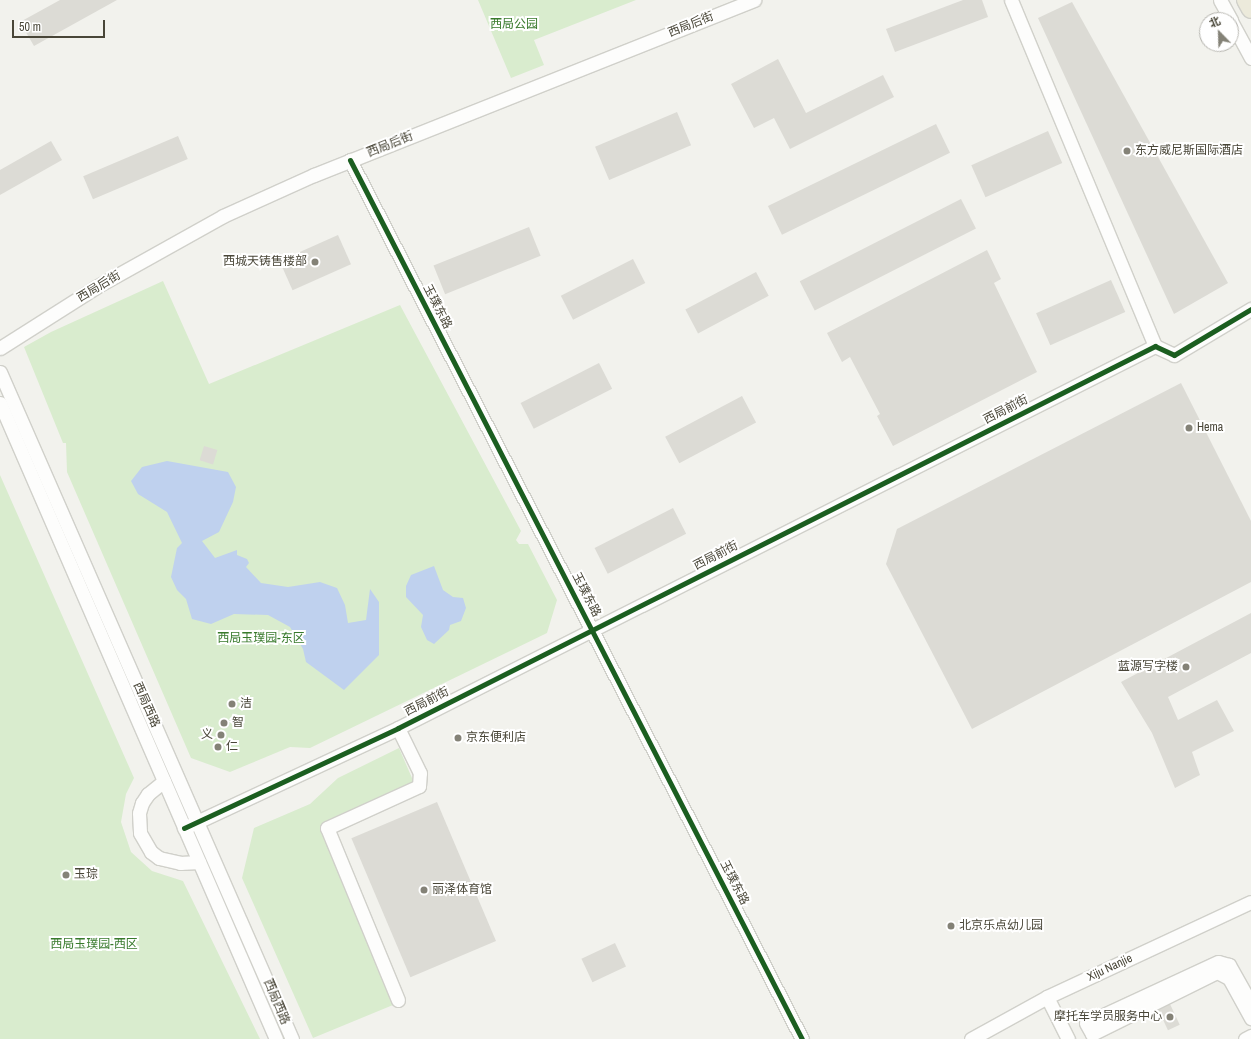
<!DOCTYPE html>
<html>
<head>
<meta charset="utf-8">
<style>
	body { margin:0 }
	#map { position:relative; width:1251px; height:1039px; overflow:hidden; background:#f2f2ed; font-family:"Archivo Narrow","Noto Sans SC",sans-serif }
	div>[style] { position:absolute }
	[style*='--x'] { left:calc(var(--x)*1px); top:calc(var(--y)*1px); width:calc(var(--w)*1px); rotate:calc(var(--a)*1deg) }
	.green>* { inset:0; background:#d9ecce }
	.water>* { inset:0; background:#bfd1ee }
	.building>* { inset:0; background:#dcdbd5; transform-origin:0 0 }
	.roads { filter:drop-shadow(1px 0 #d0d0ca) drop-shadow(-1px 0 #d0d0ca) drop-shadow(0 1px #d0d0ca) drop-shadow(0 -1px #d0d0ca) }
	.minor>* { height:13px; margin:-6.5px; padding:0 6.5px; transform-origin:6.5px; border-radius:6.5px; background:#fdfdfc }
	.highway>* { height:18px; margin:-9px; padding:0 9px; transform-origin:9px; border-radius:9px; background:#eceadb }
	.cycleway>* { height:5px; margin:-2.5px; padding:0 2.5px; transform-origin:2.5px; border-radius:2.5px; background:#1b5e20 }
	.dots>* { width:11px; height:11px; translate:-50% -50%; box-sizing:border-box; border:2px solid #fff; border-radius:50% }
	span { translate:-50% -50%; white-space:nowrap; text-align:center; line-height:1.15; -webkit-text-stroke:4px #fff; paint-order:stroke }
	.park-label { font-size:12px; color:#387a2c }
	.street-label { font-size:12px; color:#494638 }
	.poi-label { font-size:12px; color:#494638 }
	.left { translate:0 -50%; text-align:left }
	.right { translate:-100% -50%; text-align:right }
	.north { position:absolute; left:1199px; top:12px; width:40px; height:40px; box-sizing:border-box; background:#fff; border:1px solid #b6b5af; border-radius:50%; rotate:337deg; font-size:11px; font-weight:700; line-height:16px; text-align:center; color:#494638 }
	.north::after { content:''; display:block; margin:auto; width:14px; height:18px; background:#848277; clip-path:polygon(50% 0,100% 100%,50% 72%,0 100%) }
	.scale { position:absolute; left:12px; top:20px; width:93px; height:18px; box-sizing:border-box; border:2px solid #494638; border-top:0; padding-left:5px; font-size:12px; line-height:14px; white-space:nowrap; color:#494638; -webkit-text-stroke:3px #fff; paint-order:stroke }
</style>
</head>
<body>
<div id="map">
	<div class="green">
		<div style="clip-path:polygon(478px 0,636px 0,534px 40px,544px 65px,511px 78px)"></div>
		<div style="clip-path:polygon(163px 281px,209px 384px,400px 305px,521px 531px,516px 540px,519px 544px,528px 544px,557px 600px,547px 633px,310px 748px,290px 747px,230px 772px,191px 758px,67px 472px,66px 443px,63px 443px,24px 347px,51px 332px)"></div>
		<div style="clip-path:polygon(0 475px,134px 778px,126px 794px,121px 822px,131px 852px,152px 871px,183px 881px,260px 1039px,0 1039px)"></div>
		<div style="clip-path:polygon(399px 748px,412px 778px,412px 784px,321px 826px,393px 1005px,313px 1038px,242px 878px,254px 828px,310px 804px,338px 778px)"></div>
	</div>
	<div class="water">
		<div style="clip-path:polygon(167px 461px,228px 472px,236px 487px,233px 502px,219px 532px,202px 541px,215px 558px,237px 550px,237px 555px,247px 559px,249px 563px,246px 567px,261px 583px,288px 587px,320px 582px,337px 588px,345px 605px,348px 623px,366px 620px,370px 589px,379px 602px,379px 655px,344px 690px,306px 662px,303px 649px,290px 627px,268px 615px,234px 614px,211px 624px,192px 619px,186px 599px,177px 590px,171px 577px,177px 548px,182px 543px,167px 512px,138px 494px,131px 481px,142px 467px)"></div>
		<div style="clip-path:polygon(434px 566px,443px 590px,453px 597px,463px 598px,466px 608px,461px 621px,450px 625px,449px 630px,434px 644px,427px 640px,421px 627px,423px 615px,406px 597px,406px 586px,411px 575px)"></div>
	</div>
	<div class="building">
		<div style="clip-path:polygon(60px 0,117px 0,34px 46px,20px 22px)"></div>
		<div style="clip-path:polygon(963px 0,982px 0,988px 17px,895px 52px,886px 29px)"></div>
		<div style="clip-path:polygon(1072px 2px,1228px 283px,1174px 314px,1038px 18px)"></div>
		<div style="clip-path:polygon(778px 59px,806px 113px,883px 75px,894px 97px,790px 149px,774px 118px,754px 128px,731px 84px)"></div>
		<div style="left:677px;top:112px;width:36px;height:89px;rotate:67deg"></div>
		<div style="left:936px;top:124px;width:32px;height:187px;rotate:64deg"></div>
		<div style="left:1048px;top:131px;width:35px;height:84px;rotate:66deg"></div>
		<div style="left:178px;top:136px;width:25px;height:103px;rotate:67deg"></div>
		<div style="clip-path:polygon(51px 141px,62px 160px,0 195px,0 170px)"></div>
		<div style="left:961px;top:199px;width:33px;height:181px;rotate:63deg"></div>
		<div style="left:529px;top:227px;width:31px;height:103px;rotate:68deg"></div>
		<div style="left:338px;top:235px;width:32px;height:64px;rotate:66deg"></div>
		<div style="clip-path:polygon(987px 250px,1001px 279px,994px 283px,1037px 372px,893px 446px,877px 416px,880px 414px,850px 357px,842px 362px,827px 333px)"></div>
		<div style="left:633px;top:259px;width:27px;height:81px;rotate:63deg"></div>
		<div style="left:756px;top:272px;width:27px;height:80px;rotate:62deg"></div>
		<div style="left:1111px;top:280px;width:35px;height:82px;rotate:66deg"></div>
		<div style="left:599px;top:363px;width:29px;height:88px;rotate:63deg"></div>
		<div style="clip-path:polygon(1181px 383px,1251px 521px,1251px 582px,972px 729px,886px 564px,897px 529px)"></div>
		<div style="left:742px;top:396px;width:30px;height:87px;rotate:62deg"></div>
		<div style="left:204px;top:446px;width:14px;height:15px;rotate:17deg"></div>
		<div style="left:673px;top:508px;width:29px;height:88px;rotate:63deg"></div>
		<div style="clip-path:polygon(1251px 613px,1251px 653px,1168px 697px,1178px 720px,1217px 700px,1234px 731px,1192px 752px,1200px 775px,1175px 788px,1152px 733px,1121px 682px)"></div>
		<div style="left:437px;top:802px;width:151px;height:93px;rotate:67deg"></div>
		<div style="left:615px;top:943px;width:26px;height:37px;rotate:65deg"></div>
		<div style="left:1170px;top:1004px;width:23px;height:13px;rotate:65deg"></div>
	</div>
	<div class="roads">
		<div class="minor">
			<div style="--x:1011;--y:0;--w:375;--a:67.4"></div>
			<div style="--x:1220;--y:0;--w:23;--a:61"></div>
			<div style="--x:1231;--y:21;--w:42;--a:61.6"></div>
			<div style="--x:350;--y:160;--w:988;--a:62.79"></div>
			<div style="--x:0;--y:348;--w:114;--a:-32.4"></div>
			<div style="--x:96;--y:287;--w:145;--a:-29.2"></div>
			<div style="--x:223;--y:216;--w:100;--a:-24.3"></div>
			<div style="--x:314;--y:175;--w:474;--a:-21.7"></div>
			<div style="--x:0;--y:372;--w:728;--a:66.36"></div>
			<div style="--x:0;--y:403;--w:693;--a:66.54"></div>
			<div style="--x:164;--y:781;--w:21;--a:141"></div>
			<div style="--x:148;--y:794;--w:11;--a:124"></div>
			<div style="--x:142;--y:803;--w:10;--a:107"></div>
			<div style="--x:139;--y:813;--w:20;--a:87"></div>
			<div style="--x:140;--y:833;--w:22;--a:60"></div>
			<div style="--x:151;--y:852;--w:10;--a:37"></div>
			<div style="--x:159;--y:858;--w:22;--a:13"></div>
			<div style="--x:180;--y:863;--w:19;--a:-3"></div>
			<div style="--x:184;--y:828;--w:236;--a:-25"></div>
			<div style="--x:398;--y:728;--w:848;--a:-26.78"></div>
			<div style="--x:1155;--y:346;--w:21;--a:25"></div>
			<div style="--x:1174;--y:355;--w:90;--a:-30.9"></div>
			<div style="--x:1047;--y:997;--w:47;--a:63.4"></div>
			<div style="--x:398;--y:1000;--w:186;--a:-112.4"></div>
			<div style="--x:327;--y:828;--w:101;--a:-24.5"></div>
			<div style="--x:419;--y:786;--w:13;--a:-86"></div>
			<div style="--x:420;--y:773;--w:50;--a:-116.1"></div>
			<div style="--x:1251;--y:1004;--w:45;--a:-119.4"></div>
			<div style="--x:1229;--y:965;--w:11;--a:-165"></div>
			<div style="--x:1218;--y:962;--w:145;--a:155.2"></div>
			<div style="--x:1086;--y:1023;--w:13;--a:61"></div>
			<div style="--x:1092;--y:1034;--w:140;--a:-26.4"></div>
			<div style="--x:1217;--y:972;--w:13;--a:27"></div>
			<div style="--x:1229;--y:978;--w:46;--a:61.2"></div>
			<div style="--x:971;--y:1039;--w:87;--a:-28.9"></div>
			<div style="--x:1047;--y:997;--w:225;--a:-25"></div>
			<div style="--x:1245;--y:1039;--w:7;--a:-27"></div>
		</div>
		<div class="highway">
			<div style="--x:1246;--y:0;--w:10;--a:61"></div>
		</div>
	</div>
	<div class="cycleway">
		<div style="--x:350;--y:160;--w:988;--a:62.79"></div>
		<div style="--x:184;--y:828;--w:236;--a:-25"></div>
		<div style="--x:398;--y:728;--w:848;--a:-26.78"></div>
		<div style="--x:1155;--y:346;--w:21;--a:25"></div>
		<div style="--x:1174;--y:355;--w:90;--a:-30.9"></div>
	</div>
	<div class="dots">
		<div style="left:1127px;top:151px;background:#848277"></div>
		<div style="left:315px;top:262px;background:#848277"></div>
		<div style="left:1189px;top:428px;background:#848277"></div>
		<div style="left:1186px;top:667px;background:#848277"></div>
		<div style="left:232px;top:704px;background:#848277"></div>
		<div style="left:224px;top:723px;background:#848277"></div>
		<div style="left:221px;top:735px;background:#848277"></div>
		<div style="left:458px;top:738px;background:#848277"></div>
		<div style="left:218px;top:747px;background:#848277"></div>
		<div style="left:66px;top:875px;background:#848277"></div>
		<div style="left:424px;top:890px;background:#848277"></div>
		<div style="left:951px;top:926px;background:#848277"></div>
		<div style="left:1170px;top:1017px;background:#848277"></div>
	</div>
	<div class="park-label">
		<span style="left:514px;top:25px">西局公园</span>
		<span style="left:261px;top:639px">西局玉璞园-东区</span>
		<span style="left:94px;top:945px">西局玉璞园-西区</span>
	</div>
	<div class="street-label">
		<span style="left:691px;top:25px;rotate:-22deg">西局后街</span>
		<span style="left:390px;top:145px;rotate:-22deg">西局后街</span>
		<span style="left:99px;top:287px;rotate:-31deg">西局后街</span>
		<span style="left:437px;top:307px;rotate:63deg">玉璞东路</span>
		<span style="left:1006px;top:410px;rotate:-27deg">西局前街</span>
		<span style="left:716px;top:556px;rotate:-27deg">西局前街</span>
		<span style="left:586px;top:595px;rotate:63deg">玉璞东路</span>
		<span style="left:427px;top:702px;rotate:-27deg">西局前街</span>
		<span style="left:146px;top:705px;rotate:66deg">西局西路</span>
		<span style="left:734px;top:883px;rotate:63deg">玉璞东路</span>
		<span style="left:1110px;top:968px;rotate:-25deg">Xiju Nanjie</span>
		<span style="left:276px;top:1002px;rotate:67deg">西局西路</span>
	</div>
	<div class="poi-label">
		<span class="left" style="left:1135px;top:151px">东方威尼斯国际酒店</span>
		<span class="right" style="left:307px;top:262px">西城天铸售楼部</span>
		<span class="left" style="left:1197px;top:428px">Hema</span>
		<span class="right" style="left:1178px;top:667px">蓝源写字楼</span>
		<span class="left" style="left:240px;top:704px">洁</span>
		<span class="left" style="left:232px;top:723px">智</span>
		<span class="right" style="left:213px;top:735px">义</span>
		<span class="left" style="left:466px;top:738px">京东便利店</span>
		<span class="left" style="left:226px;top:747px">仁</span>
		<span class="left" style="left:74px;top:875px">玉琮</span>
		<span class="left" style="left:432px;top:890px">丽泽体育馆</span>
		<span class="left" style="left:959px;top:926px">北京乐点幼儿园</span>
		<span class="right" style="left:1162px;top:1017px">摩托车学员服务中心</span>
	</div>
	<div class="north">北</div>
	<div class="scale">50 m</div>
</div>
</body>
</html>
